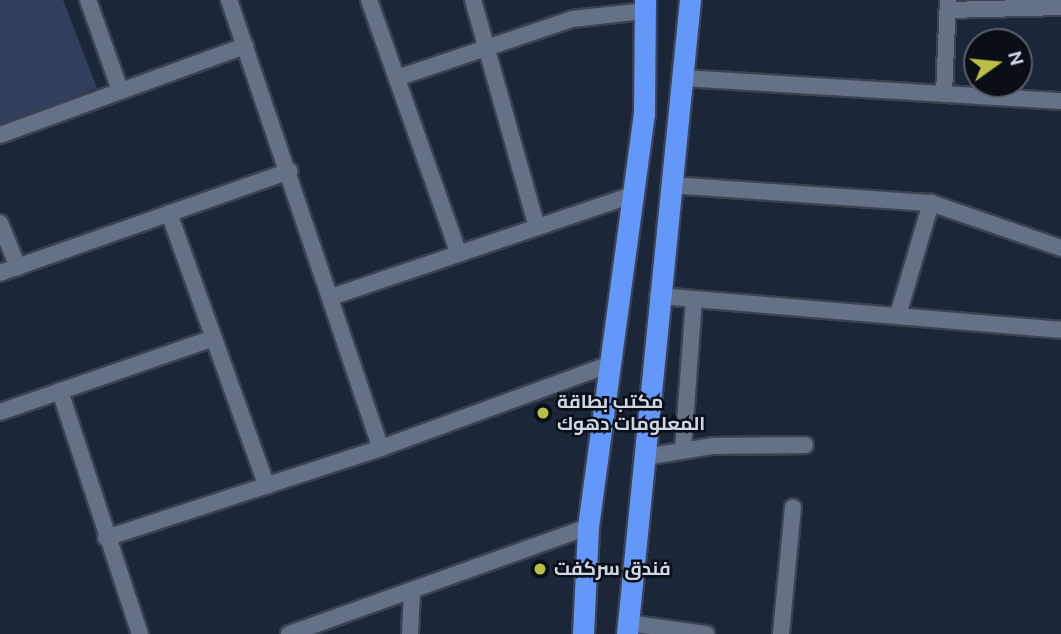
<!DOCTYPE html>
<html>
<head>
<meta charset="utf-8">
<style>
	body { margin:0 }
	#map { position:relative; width:1061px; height:634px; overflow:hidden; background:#1b2639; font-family:Ubuntu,Cairo,sans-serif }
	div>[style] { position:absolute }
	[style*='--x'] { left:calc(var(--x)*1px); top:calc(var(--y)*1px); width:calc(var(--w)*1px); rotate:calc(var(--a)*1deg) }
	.green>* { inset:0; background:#30405c }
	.roads { filter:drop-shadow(2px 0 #3b4252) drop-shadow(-2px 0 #3b4252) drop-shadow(0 2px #3b4252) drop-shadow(0 -2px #3b4252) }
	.street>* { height:16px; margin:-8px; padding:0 8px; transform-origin:8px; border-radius:8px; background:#647187 }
	.highway>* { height:21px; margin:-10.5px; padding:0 10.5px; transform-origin:10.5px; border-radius:10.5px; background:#6397f9 }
	.dots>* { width:19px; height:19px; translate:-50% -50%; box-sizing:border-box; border:4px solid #0a0f17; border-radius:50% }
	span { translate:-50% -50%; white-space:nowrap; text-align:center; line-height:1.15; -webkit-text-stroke:5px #0a0f17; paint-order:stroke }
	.poi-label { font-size:19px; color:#d0d7e4; font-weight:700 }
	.left { translate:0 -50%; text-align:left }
	.north { position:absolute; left:963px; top:28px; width:70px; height:70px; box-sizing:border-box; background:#0a0f17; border:2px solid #595f69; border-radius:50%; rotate:75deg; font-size:19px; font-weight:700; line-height:28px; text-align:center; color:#d0d7e4 }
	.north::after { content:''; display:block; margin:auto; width:24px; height:32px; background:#bac045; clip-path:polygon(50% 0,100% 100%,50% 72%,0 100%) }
</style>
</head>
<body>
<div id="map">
	<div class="green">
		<div style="clip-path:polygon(0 0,63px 0,97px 88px,0 125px)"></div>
	</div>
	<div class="roads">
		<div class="street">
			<div style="--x:88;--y:0;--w:96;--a:70.4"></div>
			<div style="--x:229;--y:0;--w:473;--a:71.3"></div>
			<div style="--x:369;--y:0;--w:269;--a:70.5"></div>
			<div style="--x:473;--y:0;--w:236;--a:74.3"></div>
			<div style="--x:948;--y:10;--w:113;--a:-1.5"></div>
			<div style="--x:397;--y:78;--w:185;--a:-18.6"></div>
			<div style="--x:572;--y:19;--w:72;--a:-6.3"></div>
			<div style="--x:683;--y:78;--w:379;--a:3.5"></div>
			<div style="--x:944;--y:94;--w:94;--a:-87.6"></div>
			<div style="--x:0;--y:135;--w:261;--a:-20"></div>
			<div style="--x:671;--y:185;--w:261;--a:4"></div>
			<div style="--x:931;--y:203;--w:138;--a:19.1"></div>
			<div style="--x:169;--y:213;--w:290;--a:70.3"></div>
			<div style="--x:0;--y:223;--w:48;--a:67.8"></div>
			<div style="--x:0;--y:273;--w:307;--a:-19.4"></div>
			<div style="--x:658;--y:296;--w:404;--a:4.8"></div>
			<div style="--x:331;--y:297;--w:321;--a:-18.7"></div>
			<div style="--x:898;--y:315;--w:117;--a:-73.6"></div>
			<div style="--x:60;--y:391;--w:256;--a:71.8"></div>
			<div style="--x:0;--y:412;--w:226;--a:-19.1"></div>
			<div style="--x:683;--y:449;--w:150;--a:-85.8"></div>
			<div style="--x:645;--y:457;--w:69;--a:-9.2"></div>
			<div style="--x:713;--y:446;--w:92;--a:-0.6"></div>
			<div style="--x:106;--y:538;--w:289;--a:-18.1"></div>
			<div style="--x:381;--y:448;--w:245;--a:-20.1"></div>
			<div style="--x:628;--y:623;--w:79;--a:8"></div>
			<div style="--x:289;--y:634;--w:318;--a:-19.7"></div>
			<div style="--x:410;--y:634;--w:42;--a:-87.3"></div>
			<div style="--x:781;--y:634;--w:127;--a:-84.6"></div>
		</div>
		<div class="highway">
			<div style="--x:583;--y:634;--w:107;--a:-87.3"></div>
			<div style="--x:588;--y:527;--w:417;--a:-82.3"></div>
			<div style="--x:644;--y:114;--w:114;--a:-89.5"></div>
			<div style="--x:627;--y:634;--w:637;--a:-84.33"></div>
		</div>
	</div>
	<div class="dots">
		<div style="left:543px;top:413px;background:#bac045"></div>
		<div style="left:540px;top:569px;background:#bac045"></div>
	</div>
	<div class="poi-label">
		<span class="left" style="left:557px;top:413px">مكتب بطاقة<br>المعلومات دهوك</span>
		<span class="left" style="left:554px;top:569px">فندق سركفت</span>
	</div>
	<div class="north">N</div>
</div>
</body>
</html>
